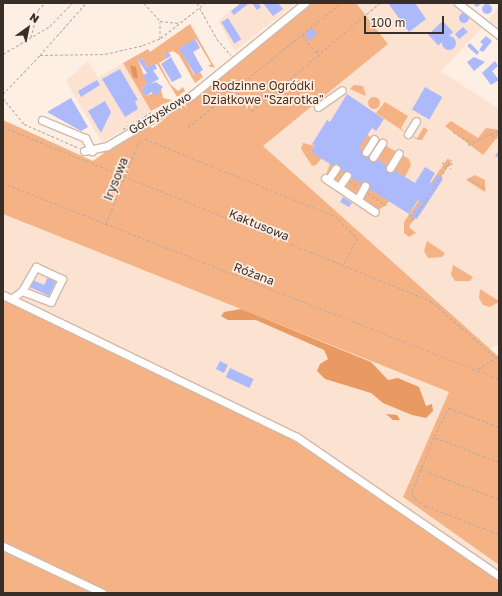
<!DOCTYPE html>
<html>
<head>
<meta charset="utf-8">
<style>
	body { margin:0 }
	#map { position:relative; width:502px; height:596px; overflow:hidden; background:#feefe5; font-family:"Golos Text",sans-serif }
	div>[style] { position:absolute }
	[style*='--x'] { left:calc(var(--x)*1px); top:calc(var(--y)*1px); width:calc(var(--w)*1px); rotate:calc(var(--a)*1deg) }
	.built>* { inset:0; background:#fce2d1 }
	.green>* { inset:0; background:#f5b285 }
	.round { border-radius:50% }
	.forest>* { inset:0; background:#e89a62 }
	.water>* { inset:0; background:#e2945c }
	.building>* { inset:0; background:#acb9fb; transform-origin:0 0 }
	.path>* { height:1px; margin-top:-0.5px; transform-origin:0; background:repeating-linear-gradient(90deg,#b7aaa1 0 3px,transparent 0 5px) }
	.roads { filter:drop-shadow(1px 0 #d1b9a9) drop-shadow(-1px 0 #d1b9a9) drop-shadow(0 1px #d1b9a9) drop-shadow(0 -1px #d1b9a9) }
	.minor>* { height:7px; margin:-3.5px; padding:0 3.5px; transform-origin:3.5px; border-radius:3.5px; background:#fff }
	span { translate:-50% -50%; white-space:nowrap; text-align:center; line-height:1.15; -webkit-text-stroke:3.5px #feefe5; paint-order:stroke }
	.park-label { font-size:12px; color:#513019 }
	.street-label { font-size:12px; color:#372e27 }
	.frame { position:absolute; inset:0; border:4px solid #372e27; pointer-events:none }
	.north { position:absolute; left:8px; top:8px; width:40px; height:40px; -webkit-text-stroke:3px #feefe5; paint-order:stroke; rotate:33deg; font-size:11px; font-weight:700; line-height:16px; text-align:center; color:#372e27 }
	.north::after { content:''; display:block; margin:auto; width:14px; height:18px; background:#372e27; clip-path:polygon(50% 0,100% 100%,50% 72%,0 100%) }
	.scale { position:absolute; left:364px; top:16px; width:80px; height:18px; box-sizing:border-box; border:2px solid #372e27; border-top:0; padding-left:5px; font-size:12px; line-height:14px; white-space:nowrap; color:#372e27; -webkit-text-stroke:3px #feefe5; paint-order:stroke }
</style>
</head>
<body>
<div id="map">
	<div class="built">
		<div style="clip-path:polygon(241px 3px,296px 3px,235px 51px,218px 21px)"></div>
		<div style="clip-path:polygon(356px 3px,451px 3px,482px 28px,441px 71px,499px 109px,499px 344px,490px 349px,263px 146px,388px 44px)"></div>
		<div style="clip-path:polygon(499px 6px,499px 28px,489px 20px)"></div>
		<div style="clip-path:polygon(88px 61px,98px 78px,123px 63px,151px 111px,102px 143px,66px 81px)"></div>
		<div style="clip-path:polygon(3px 214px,450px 392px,403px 497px,499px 565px,499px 593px,3px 593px)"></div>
	</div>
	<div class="green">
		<div style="clip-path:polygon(310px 3px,356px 3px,388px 44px,263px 146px,499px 357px,499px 565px,403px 497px,449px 392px,3px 214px,3px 120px,93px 161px,142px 125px,153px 128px)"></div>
		<div style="clip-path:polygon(190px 24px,215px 68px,208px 66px,211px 64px,196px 39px,180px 48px,194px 75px,200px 72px,203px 77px,195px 83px,179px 55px,173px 51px,164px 55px,166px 59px,159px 63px,171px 85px,178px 91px,183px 87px,185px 91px,177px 97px,157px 64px,147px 67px,143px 58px,138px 60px,147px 83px,141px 91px,147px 96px,161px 89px,163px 98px,172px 100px,151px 111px,123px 63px,148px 49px,150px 52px)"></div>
		<div style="clip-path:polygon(354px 85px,363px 86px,366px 96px,350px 89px)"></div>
		<div class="round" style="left:368px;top:97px;width:12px;height:12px"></div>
		<div style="clip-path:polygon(385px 102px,408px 116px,401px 128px,406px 133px,376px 113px)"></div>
		<div style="clip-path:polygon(451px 121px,478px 138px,486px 128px,499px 130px,499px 135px,483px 155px,445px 126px)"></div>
		<div style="clip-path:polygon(424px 127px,428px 130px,422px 140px,418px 140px,410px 135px,417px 138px)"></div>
		<div style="clip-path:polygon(367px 135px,409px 159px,411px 165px,405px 177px,359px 148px)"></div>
		<div style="clip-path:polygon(303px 143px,315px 146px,311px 152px,322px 158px,316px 165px,312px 166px,301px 149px)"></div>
		<div style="clip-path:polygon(448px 158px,453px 165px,448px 166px,409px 227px,416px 233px,409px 237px,404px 233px,404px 222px)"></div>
		<div style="clip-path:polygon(330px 163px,389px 201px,386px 205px,375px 212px,325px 178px)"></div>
		<div style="clip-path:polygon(475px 175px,485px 180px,485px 192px,466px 180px)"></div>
		<div style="clip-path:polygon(427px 241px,445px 253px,442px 257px,428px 258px,424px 251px)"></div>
		<div style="clip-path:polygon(453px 265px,473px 277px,470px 281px,455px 281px,451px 275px)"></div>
		<div style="clip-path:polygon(480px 289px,499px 301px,499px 302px,490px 307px,483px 305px,479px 298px)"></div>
		<div style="clip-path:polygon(3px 298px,303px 444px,499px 579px,499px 593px,3px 593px)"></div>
	</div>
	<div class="forest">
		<div style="clip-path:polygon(241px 309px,371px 362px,388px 380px,398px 378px,419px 387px,426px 406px,432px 404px,433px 411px,426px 418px,412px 415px,383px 403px,371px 393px,325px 379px,317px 371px,320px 364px,328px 359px,324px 350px,256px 320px,228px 320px,221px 316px,224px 312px)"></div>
		<div style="clip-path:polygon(386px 414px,397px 415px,400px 420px,393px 420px)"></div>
	</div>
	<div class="water">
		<div style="clip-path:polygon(130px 65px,136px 67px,138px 79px,133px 77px)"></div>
	</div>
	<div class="building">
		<div style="clip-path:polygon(241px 3px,249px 3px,234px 15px,231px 11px)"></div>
		<div style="clip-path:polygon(252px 3px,258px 3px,261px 7px,257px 10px)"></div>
		<div style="clip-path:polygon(263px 3px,278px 3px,283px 9px,273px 16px)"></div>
		<div style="clip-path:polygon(388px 3px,415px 3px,426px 19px,409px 32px)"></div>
		<div style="clip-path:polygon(472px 3px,482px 3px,477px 7px)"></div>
		<div class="round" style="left:482px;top:4px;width:10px;height:10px"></div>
		<div class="round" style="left:459px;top:13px;width:10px;height:10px"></div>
		<div style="left:228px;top:18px;width:25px;height:8px;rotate:58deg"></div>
		<div style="left:443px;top:21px;width:15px;height:20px;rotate:48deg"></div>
		<div style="clip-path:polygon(463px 27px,468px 32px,459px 39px,455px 34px)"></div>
		<div style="clip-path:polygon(312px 28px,317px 33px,309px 41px,305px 34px)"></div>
		<div class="round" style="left:442px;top:36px;width:14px;height:14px"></div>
		<div style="clip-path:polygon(486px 36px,492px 41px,483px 52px,479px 50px,483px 44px,480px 42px)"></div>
		<div style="clip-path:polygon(195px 39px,200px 48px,193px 52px,203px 70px,195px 75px,179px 48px)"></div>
		<div style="clip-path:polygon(470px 43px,479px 52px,477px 55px,467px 46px)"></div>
		<div style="clip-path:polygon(168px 52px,171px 56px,166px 59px,164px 55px)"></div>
		<div style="clip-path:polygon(171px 57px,182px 77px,172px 82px,161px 64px)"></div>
		<div style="clip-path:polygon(474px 57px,485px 62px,474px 71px,467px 62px)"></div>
		<div style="clip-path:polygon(143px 58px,147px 67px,155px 64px,157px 69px,153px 70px,159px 79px,150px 84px,156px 82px,163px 87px,156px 96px,151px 92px,147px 96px,141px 91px,147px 83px,143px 75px,147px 73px,138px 60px)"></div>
		<div style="clip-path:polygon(495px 61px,498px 66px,492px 71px,499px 80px,491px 85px,482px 73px)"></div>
		<div style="clip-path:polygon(120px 69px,138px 100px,135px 101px,138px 109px,125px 117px,102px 79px)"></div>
		<div style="clip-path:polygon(97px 80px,100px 85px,81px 97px,78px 91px)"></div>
		<div style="left:425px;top:87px;width:20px;height:26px;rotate:30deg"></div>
		<div style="clip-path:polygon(347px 94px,384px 119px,376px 131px,372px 128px,359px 148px,415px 183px,425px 167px,435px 173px,430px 182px,432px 184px,437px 175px,443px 179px,417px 219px,411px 216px,421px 202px,418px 200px,409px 214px,311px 152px,315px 146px,312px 144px,327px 120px,330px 122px)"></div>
		<div style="clip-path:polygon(71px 98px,88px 127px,81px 131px,47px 112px)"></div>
		<div style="clip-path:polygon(105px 101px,111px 112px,101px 133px,88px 111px)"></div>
		<div style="clip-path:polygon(499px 150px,499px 158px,495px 156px)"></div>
		<div style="clip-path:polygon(343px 197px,352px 203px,349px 207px,340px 202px)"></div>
		<div style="clip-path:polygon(48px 277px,56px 281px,49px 296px,30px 287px,33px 280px,44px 285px)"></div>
		<div style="left:220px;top:361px;width:9px;height:9px;rotate:27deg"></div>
		<div style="left:230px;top:368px;width:26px;height:10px;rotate:25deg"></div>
	</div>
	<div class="path">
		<div style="--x:144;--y:3;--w:24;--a:48"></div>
		<div style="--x:160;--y:21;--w:19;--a:6"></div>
		<div style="--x:197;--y:3;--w:41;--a:60.9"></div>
		<div style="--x:217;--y:39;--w:21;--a:49"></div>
		<div style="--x:302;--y:35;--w:27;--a:51"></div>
		<div style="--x:31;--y:37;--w:28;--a:-75"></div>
		<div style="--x:38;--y:10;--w:10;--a:-45"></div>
		<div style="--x:160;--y:38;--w:16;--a:-90"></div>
		<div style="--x:316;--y:51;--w:7;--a:8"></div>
		<div style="--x:3;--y:54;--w:55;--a:-30.8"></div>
		<div style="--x:50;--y:26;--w:32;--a:-46"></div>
		<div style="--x:40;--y:55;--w:69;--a:-48.5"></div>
		<div style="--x:236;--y:88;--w:135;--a:-39"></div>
		<div style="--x:3;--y:94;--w:54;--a:-46.5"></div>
		<div style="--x:40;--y:55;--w:65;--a:-0.9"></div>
		<div style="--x:105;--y:54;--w:39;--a:-13"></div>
		<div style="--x:143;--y:45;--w:19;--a:-21"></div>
		<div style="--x:161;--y:38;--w:56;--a:-38.5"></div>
		<div style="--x:3;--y:98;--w:33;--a:51"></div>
		<div style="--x:24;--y:124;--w:60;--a:23.6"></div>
		<div style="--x:3;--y:127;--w:462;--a:22.1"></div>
		<div style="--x:431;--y:301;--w:86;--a:41.2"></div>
		<div style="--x:188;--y:127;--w:60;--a:-39"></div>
		<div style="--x:235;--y:89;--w:28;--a:52"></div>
		<div style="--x:252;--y:111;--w:167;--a:-40.2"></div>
		<div style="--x:123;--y:129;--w:33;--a:-31"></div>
		<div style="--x:453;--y:132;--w:21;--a:31"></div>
		<div style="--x:492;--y:135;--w:6;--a:31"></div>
		<div style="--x:468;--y:145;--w:34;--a:-26"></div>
		<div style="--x:442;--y:162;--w:11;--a:34"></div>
		<div style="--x:468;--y:178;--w:21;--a:31"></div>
		<div style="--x:350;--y:181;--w:9;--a:36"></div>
		<div style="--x:3;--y:183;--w:533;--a:21.56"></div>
		<div style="--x:368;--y:193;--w:22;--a:34"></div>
		<div style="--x:498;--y:196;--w:1;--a:45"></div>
		<div style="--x:409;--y:214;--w:7;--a:56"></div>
		<div style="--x:413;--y:220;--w:72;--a:-57.4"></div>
		<div style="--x:106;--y:224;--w:89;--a:-68.3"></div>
		<div style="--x:139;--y:141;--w:6;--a:-18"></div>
		<div style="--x:145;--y:139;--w:205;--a:22.1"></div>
		<div style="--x:335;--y:216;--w:31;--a:45"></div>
		<div style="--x:357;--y:238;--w:31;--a:117"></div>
		<div style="--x:478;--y:369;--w:25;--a:-32"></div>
		<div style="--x:434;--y:436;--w:32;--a:-62"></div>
		<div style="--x:449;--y:408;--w:53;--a:20.8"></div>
		<div style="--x:499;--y:462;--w:70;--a:-159"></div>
		<div style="--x:434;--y:437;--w:58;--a:112.2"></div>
		<div style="--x:412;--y:491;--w:9;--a:69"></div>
		<div style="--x:415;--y:499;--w:13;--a:32"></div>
		<div style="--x:426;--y:506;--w:78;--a:21"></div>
		<div style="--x:420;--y:469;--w:85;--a:20.8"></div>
	</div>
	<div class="roads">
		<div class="minor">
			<div style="--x:458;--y:3;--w:52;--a:38"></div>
			<div style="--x:318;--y:107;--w:29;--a:-35"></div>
			<div style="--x:42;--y:120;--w:47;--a:22.7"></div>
			<div style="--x:85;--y:138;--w:15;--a:62"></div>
			<div style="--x:408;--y:134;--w:15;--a:-58"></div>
			<div style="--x:84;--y:151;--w:24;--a:-12"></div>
			<div style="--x:107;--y:146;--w:99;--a:-31"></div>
			<div style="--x:192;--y:95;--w:146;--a:-39.2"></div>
			<div style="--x:366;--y:152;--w:15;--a:-58"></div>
			<div style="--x:373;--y:157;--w:17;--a:-57"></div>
			<div style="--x:390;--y:168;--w:17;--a:-59"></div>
			<div style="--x:325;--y:178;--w:60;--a:34.2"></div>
			<div style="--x:328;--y:180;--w:14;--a:-56"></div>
			<div style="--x:339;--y:187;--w:14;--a:-56"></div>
			<div style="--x:358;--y:199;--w:15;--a:-62"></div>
			<div style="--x:3;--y:295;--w:326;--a:25.8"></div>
			<div style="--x:297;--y:437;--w:245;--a:34.5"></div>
			<div style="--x:11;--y:299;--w:14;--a:-36"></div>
			<div style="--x:22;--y:291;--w:28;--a:-60"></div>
			<div style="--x:36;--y:267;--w:29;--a:25"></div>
			<div style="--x:62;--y:279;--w:25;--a:116"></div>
			<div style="--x:51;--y:302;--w:31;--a:-159"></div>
			<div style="--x:3;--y:546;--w:110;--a:25.2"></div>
		</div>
	</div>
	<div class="park-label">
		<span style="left:263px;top:93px">Rodzinne Ogródki<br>Działkowe "Szarotka"</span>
	</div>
	<div class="street-label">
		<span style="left:160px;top:113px;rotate:-31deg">Górzyskowo</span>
		<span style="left:116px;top:179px;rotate:-68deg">Irysowa</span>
		<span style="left:259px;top:225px;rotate:22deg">Kaktusowa</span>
		<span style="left:254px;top:274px;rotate:21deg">Różana</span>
	</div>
	<div class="frame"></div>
	<div class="north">N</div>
	<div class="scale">100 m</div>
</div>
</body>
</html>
